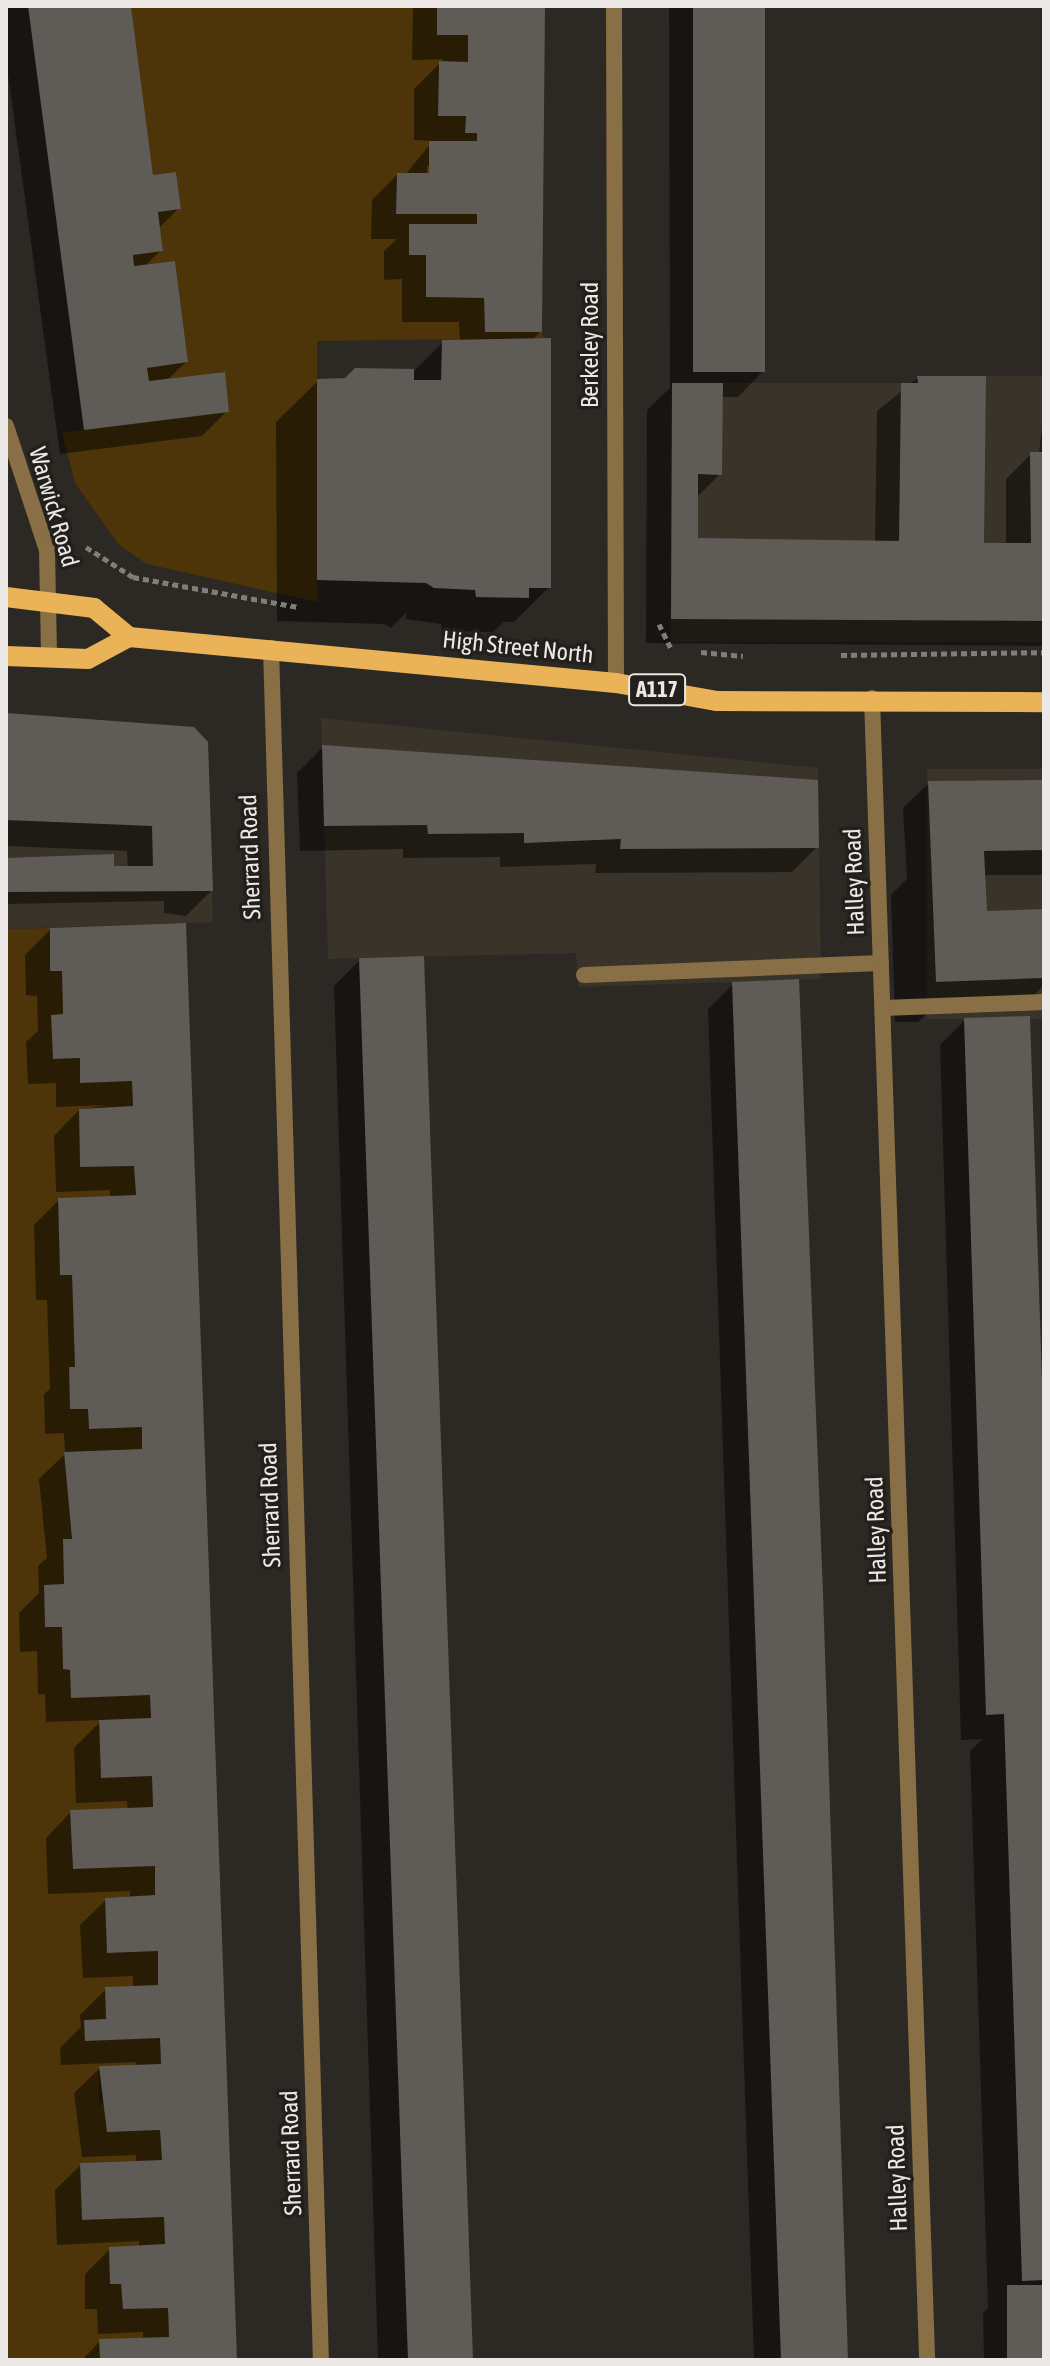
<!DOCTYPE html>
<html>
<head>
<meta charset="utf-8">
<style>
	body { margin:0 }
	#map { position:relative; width:1050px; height:2366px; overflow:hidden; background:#2c2924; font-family:"Asap Condensed",sans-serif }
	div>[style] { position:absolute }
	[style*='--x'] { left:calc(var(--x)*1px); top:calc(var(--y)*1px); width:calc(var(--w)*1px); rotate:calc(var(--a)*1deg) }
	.built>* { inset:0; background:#393329; transform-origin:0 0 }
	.green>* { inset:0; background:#4d3509 }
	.shadow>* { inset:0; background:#0007 }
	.building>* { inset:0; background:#5f5b56; transform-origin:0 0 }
	.path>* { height:5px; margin-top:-2.5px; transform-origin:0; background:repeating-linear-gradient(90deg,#817e7a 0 6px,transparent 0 10px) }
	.service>* { height:16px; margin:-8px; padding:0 8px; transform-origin:8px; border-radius:8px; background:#896f45 }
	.minor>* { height:16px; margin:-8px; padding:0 8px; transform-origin:8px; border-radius:8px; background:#896f45 }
	.primary>* { height:20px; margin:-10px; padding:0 10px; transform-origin:10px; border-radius:10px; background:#eab357 }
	span { translate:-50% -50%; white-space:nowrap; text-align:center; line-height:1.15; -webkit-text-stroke:7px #23201b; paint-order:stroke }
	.shield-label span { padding:2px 6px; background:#23201b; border:2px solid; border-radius:6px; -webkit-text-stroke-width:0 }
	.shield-label { font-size:22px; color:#ebe8e5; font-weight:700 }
	.street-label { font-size:24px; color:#ebe8e5 }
	.frame { position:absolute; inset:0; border:8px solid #ebe8e5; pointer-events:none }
</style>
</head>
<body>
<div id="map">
	<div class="built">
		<div style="clip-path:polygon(917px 376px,1044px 376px,1044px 642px,671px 642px,672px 383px,917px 383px)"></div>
		<div style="clip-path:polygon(6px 713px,194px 727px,208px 742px,213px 922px,6px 929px)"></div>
		<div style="clip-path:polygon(321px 718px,818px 768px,821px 979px,578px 987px,576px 953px,328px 959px)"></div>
		<div style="left:927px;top:769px;width:117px;height:250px"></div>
	</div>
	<div class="green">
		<div style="clip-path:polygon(131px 6px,437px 6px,437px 35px,468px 35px,468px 62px,439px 62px,438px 115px,466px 116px,465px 132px,477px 133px,477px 141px,429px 173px,397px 173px,396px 214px,477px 214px,477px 224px,409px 224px,409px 255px,426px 255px,484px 298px,485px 332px,542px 332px,543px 338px,317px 341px,317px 602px,147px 564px,119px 545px,75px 483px,62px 433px,229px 411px,224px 372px,149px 381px,147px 368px,188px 362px,175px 261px,134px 266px,133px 255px,163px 250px,158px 212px,181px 209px,176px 172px,153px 175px)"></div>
		<div style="clip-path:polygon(50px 928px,50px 970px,62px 971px,63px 1014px,51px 1016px,53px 1059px,80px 1058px,132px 1081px,133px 1106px,79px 1109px,80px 1167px,134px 1166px,136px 1195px,58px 1198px,59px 1235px,60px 1275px,72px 1275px,75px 1367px,69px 1368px,70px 1409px,88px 1409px,90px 1429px,142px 1427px,142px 1449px,64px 1452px,72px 1539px,63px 1539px,64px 1584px,44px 1586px,45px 1627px,62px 1627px,63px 1669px,70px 1670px,71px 1697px,150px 1695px,151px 1718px,99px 1721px,101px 1778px,152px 1776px,153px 1807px,70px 1811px,73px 1869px,155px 1866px,155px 1895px,105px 1898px,107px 1953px,158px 1951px,158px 1985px,105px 1988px,106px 2019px,160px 2038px,161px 2064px,99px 2066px,99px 2103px,106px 2103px,107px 2132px,160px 2130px,162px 2160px,80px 2163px,82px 2220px,164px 2217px,165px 2244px,110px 2284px,121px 2284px,123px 2309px,168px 2308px,169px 2337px,100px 2360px,6px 2360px,6px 929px)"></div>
	</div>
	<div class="shadow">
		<div style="clip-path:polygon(6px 6px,130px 6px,152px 177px,179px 208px,158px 229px,161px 250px,144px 267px,186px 362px,166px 381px,227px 411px,202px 436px,60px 454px,6px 60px)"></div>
		<div style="clip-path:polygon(evenodd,413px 6px,542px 6px,540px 332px,532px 340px,549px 587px,514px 622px,503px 622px,493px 632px,442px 631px,441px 624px,406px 619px,406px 613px,391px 628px,384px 624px,277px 621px,276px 422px,318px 381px,414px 371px,443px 342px,460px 341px,459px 322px,402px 322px,402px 279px,384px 280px,384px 251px,397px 239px,371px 239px,372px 200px,397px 175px,405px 175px,433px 141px,414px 140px,414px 89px,444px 59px,412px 60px,413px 6px,427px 166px,431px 166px,427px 183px,427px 166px)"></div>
		<div style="clip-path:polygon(669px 6px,763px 6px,763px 371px,738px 397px,720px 397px,720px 474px,696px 498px,696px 540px,875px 543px,877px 411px,918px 378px,982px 545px,1006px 545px,1006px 479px,1031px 454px,1039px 454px,1044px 408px,1044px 646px,646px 643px,647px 410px,670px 388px)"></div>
		<div style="clip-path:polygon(6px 714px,193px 729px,211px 891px,186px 916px,164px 913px,164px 901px,6px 904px,6px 860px,128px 869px,127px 851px,6px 846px)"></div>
		<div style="clip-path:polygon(323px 747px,817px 847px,792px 872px,595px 873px,596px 864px,500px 867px,500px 857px,403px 858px,403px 849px,300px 851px,297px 773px)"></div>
		<div style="clip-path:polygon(1044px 782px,1044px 875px,983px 875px,982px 913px,1044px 911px,1044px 985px,1027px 1003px,934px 1006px,918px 1022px,895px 1022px,891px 895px,907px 879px,903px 808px,929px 783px)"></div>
		<div style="clip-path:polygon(184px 925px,235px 2360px,82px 2360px,100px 2341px,143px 2340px,143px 2332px,98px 2334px,97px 2309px,85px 2309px,85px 2274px,110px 2249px,139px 2248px,139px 2241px,57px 2245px,55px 2190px,81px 2165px,136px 2162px,136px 2155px,82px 2157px,74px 2093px,100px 2068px,136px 2067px,136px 2062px,61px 2065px,60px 2048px,81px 2027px,80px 2015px,106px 1989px,133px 1988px,133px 1976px,83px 1978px,80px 1925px,106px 1900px,130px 1898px,130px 1891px,48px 1894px,46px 1838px,71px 1812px,128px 1810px,127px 1801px,76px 1803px,74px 1748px,102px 1720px,46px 1722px,45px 1694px,38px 1694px,37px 1651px,20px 1652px,19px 1613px,39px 1593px,38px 1566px,47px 1558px,39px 1479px,65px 1454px,64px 1433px,45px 1434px,44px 1394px,50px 1389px,47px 1300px,36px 1300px,34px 1225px,59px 1200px,110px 1198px,110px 1190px,56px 1192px,54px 1136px,79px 1110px,107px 1105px,56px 1107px,56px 1083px,28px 1084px,26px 1042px,38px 1031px,37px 996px,26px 995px,25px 955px,50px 930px)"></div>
		<div style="clip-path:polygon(359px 961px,467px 2360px,378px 2360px,334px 986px)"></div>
		<div style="clip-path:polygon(733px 984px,844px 2360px,754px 2360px,708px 1009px)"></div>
		<div style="clip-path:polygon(965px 1020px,1044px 1507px,1044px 2360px,984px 2360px,983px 2313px,988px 2308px,970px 1751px,983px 1739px,961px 1740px,940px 1045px)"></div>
	</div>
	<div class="building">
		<div style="clip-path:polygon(28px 6px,131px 6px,153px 175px,176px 172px,181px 209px,158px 212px,163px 251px,133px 255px,134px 266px,175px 261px,188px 362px,147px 368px,149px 381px,225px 372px,229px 412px,84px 430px)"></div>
		<div style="clip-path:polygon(437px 6px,545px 6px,542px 332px,485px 332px,484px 298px,426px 297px,426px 255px,409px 255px,409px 224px,477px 224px,477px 214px,396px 214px,397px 173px,429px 173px,429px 141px,477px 141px,477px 133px,465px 133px,466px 116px,438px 116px,439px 61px,468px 62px,468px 35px,437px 35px)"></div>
		<div style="left:693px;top:6px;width:72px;height:366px"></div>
		<div style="clip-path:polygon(551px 338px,551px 588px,529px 588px,529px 598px,476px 597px,475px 590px,434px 588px,426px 583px,317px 580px,317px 379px,345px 378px,355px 368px,414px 369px,414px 380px,441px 380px,442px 340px)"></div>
		<div style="clip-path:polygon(917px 376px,986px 376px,984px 543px,1031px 543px,1030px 452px,1044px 452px,1044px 621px,671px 619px,672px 383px,723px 383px,722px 475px,698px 474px,698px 538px,899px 541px,901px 383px,918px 383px)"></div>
		<div style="clip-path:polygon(6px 713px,194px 727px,208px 742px,213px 891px,6px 892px,6px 858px,114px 854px,114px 866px,153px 866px,152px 826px,6px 820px)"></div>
		<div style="clip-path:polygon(322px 745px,818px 780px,819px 848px,620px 849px,621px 839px,524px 843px,524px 833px,428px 834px,427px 825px,324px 826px)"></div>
		<div style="clip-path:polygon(1044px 780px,1044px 850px,984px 851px,987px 911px,1044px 909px,1044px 978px,936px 982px,928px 781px)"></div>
		<div style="clip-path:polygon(186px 923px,237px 2360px,100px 2360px,99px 2339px,169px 2337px,168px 2308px,123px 2309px,121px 2284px,110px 2284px,109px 2247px,165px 2244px,164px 2217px,82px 2220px,80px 2163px,162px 2160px,160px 2130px,107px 2132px,99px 2066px,161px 2064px,160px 2038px,85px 2041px,84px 2020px,106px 2019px,105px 1987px,158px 1985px,158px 1951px,107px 1953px,105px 1898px,155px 1895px,155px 1866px,73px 1869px,70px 1810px,153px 1807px,152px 1776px,101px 1778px,99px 1720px,151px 1718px,150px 1695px,71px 1698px,70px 1670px,63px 1669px,62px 1627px,45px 1627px,44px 1585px,64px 1584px,63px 1539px,72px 1539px,64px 1452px,142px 1449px,142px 1427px,89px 1429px,88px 1409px,70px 1409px,69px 1367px,75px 1367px,72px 1275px,60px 1275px,59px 1235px,58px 1198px,136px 1195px,134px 1166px,80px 1167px,79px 1109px,133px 1106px,132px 1081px,80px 1083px,80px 1058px,53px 1059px,51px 1015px,63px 1014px,62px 971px,50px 971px,50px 928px)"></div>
		<div style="left:424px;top:956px;width:1405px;height:65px;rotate:88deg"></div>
		<div style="clip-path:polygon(799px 979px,823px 1593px,848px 2360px,781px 2360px,732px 982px)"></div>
		<div style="clip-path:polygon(1030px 1016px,1044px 1443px,1044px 2280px,1022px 2281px,1004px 1714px,986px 1715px,964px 1018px)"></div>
		<div style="left:1044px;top:2285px;width:75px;height:37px;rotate:90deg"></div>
	</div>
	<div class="path">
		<div style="--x:86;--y:547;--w:56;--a:32.6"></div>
		<div style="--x:133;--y:577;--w:168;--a:10.3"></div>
		<div style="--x:659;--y:624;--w:28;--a:64"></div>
		<div style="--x:701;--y:652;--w:42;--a:5.4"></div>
		<div style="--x:841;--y:655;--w:203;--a:-0.8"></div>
	</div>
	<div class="service">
		<div style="--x:584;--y:975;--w:297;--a:-2.3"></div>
		<div style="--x:883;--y:1008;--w:161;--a:-2.1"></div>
	</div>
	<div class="minor">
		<div style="--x:614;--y:6;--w:677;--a:89.83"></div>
		<div style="--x:6;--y:426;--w:131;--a:71.7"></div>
		<div style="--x:47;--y:550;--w:107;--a:88.9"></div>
		<div style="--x:271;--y:648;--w:1713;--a:88.33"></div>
		<div style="--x:872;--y:698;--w:1663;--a:88.1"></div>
	</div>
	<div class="primary">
		<div style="--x:6;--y:597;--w:89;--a:7.1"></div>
		<div style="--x:94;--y:608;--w:45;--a:39.6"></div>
		<div style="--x:6;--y:656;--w:82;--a:2.1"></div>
		<div style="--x:88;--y:659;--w:47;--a:-28.2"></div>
		<div style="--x:129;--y:637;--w:489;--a:5.4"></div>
		<div style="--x:616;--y:683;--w:103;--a:10.1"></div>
		<div style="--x:717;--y:701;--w:327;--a:0.2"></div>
	</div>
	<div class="shield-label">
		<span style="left:657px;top:690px">A117</span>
	</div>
	<div class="street-label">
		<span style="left:590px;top:345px;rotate:-90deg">Berkeley Road</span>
		<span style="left:54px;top:507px;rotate:74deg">Warwick Road</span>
		<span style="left:518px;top:647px;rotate:6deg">High Street North</span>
		<span style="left:250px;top:857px;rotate:-92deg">Sherrard Road</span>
		<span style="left:854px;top:882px;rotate:-92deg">Halley Road</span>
		<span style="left:270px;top:1505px;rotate:-92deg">Sherrard Road</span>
		<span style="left:876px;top:1530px;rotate:-92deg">Halley Road</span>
		<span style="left:291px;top:2153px;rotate:-92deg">Sherrard Road</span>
		<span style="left:897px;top:2178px;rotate:-92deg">Halley Road</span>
	</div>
	<div class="frame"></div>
</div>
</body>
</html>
